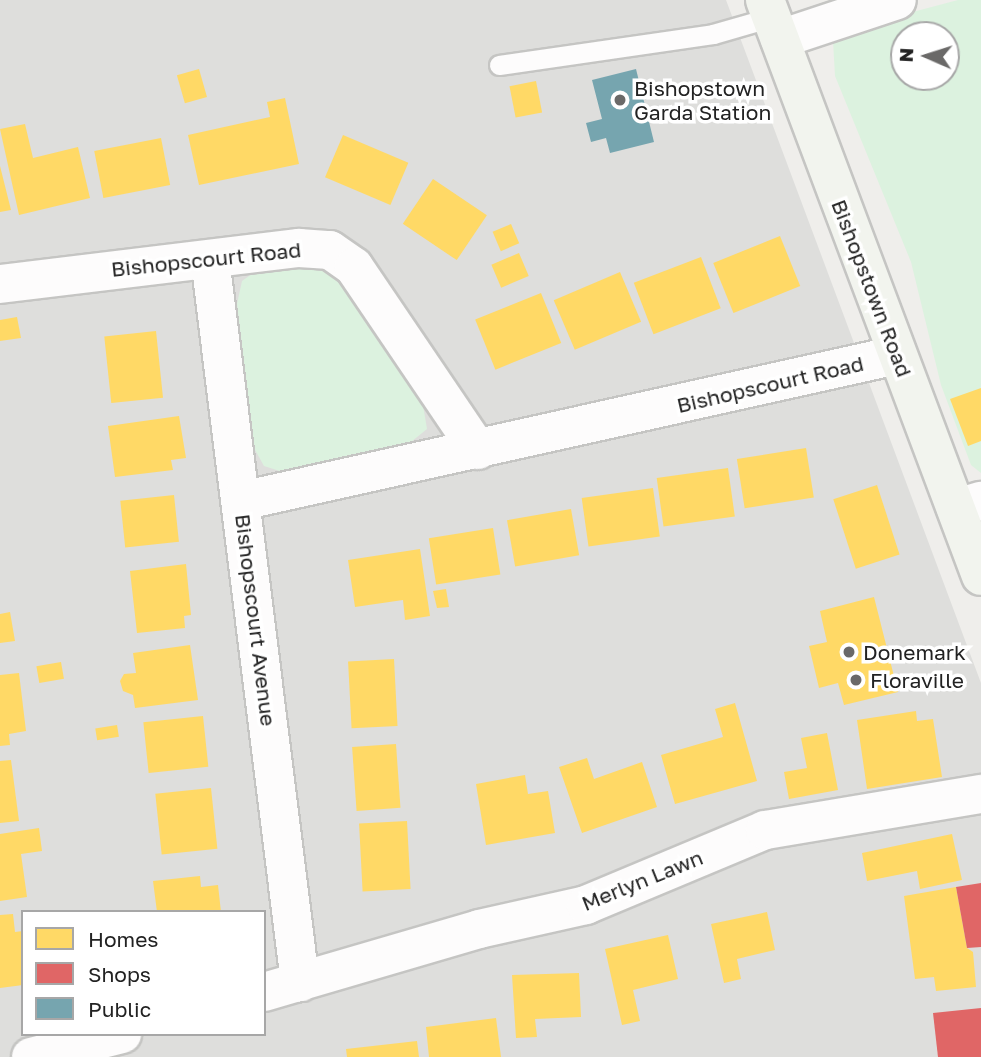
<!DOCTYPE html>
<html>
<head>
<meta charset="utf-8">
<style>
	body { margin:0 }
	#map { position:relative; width:981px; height:1057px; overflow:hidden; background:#efeeeb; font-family:"Golos Text",sans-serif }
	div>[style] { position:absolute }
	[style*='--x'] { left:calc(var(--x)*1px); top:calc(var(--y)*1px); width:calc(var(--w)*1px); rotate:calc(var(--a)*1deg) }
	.residential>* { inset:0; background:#dededc }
	.park>* { inset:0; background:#dcf2df }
	.homes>* { inset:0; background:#ffd966; transform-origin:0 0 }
	.shops>* { inset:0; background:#e06666 }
	.public>* { inset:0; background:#76a5af }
	.roads { filter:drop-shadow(2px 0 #c5c5c3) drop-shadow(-2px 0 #c5c5c3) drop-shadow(0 2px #c5c5c3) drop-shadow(0 -2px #c5c5c3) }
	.lane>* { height:19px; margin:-9.5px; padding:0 9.5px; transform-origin:9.5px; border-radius:9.5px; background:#fdfcfc }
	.street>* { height:38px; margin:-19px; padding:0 19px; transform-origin:19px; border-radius:19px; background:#fdfcfc }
	.secondary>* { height:38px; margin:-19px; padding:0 19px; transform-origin:19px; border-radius:19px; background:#f2f4ee }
	.dots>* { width:19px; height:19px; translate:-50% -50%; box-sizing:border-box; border:4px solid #fff; border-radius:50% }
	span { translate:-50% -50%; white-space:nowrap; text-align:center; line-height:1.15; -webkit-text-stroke:7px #fff; paint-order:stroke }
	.poi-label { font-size:21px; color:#222 }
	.left { translate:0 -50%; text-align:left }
	.street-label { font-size:21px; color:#222 }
	.legend { position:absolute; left:21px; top:910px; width:245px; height:126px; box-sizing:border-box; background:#fff; border:2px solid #a7a7a7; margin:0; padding:9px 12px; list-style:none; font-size:21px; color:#222 }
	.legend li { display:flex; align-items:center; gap:14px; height:35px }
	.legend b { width:35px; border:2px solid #a7a7a7 }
	.north { position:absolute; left:890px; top:21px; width:70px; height:70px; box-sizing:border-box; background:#fff; border:2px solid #a7a7a7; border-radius:50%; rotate:273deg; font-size:19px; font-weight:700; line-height:28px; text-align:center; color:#222 }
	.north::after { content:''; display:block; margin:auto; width:24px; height:32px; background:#6a6968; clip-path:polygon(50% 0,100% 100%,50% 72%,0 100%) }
</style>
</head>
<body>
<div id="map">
	<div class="residential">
		<div style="clip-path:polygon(evenodd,0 0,726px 0,981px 683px,981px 1057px,0 1057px,0 0,23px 912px,264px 912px,264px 1034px,23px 1034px,23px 912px)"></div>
	</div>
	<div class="park">
		<div style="clip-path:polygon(evenodd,958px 0,981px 0,981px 473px,971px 465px,941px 385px,911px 262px,835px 76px,833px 41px,890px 18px,958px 0,904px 35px,946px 35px,946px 77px,904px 77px,904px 35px)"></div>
		<div style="clip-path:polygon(303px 263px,326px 268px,347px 286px,423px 405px,427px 429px,406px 446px,286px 473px,264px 466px,254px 448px,237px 304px,242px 281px,260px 268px)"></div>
	</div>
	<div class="homes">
		<div style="left:199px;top:69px;width:29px;height:23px;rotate:74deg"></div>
		<div style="left:536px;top:81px;width:32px;height:27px;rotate:79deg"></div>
		<div style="clip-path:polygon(285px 98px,299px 164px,199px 185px,188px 135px,270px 117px,267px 102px)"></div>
		<div style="clip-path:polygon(25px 124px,33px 158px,78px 147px,90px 198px,19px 215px,0 129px)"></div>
		<div style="left:343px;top:135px;width:71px;height:46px;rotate:23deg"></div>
		<div style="left:161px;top:138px;width:48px;height:68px;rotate:79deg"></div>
		<div style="clip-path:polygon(0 166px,11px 210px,0 212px)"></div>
		<div style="left:433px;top:179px;width:65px;height:54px;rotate:34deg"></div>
		<div style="left:511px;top:224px;width:21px;height:20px;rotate:67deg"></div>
		<div style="left:780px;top:236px;width:54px;height:72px;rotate:68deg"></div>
		<div style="left:519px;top:253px;width:25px;height:30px;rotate:67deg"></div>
		<div style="left:701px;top:257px;width:55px;height:72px;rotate:69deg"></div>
		<div style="left:620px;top:272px;width:54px;height:72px;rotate:67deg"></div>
		<div style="left:541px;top:293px;width:54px;height:71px;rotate:68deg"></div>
		<div style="clip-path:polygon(17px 317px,21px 338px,0 341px,0 320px)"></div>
		<div style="left:156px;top:331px;width:67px;height:52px;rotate:84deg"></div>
		<div style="clip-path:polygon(981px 388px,981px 441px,968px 446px,950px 399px)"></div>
		<div style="clip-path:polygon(179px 416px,186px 458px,171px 460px,173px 470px,115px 477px,108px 426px)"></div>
		<div style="left:806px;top:448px;width:50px;height:70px;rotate:81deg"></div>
		<div style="left:728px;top:468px;width:49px;height:72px;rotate:82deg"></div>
		<div style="left:877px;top:485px;width:73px;height:46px;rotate:72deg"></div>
		<div style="left:653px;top:488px;width:49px;height:72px;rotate:82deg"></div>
		<div style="left:174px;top:495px;width:47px;height:54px;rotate:84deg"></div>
		<div style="left:571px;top:509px;width:47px;height:65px;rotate:80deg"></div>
		<div style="left:493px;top:528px;width:47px;height:65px;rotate:81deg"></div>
		<div style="clip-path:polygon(420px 549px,430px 616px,405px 620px,403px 600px,355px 607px,348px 560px)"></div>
		<div style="clip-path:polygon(186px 564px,191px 615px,184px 616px,185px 628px,137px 633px,130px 571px)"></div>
		<div style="clip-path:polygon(446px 589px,449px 607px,437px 608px,433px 591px)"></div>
		<div style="clip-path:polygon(874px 597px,898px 692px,844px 705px,838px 683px,819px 688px,809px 646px,827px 642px,820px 611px)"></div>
		<div style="clip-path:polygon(10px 612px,15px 641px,0 643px,0 614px)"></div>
		<div style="clip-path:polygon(190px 645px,198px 700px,135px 708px,133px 695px,123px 691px,120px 681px,124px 674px,136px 673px,133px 653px)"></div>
		<div style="left:394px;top:659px;width:67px;height:46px;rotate:87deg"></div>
		<div style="left:61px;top:662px;width:17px;height:25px;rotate:80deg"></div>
		<div style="clip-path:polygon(19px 673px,26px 731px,9px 734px,10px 745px,0 746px,0 675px)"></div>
		<div style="clip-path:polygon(735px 703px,757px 781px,675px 804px,661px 755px,723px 737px,715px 709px)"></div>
		<div style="clip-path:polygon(916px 711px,917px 721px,933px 719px,942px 777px,867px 789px,857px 720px)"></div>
		<div style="left:203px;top:716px;width:51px;height:60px;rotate:84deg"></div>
		<div style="left:117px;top:725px;width:12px;height:22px;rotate:81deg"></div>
		<div style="clip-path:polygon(827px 733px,838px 790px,789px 799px,784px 772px,807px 768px,801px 738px)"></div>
		<div style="left:396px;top:744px;width:64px;height:44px;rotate:86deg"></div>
		<div style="clip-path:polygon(587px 758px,594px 779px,642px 762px,657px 807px,582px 833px,559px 767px)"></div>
		<div style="clip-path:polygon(11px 760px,19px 821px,0 823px,0 761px)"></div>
		<div style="clip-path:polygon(525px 775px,528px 794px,548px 791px,555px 833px,486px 845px,476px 784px)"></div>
		<div style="left:211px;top:788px;width:61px;height:56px;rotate:84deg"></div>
		<div style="left:407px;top:821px;width:68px;height:48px;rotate:87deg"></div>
		<div style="clip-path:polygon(39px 828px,42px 851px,21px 854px,27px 897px,0 901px,0 834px)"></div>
		<div style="clip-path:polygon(952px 834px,962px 880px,920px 889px,917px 871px,867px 881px,862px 853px)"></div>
		<div style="clip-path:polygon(200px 876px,201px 887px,218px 885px,221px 912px,157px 912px,153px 881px)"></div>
		<div style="clip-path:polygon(956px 887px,967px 948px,973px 952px,976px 987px,936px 991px,934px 977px,915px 979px,904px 896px)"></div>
		<div style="clip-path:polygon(767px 912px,775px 950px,737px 959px,741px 979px,724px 983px,711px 924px)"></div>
		<div style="clip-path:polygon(13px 914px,15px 932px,23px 931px,23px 985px,0 988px,0 915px)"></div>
		<div style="clip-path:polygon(668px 935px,678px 979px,633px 990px,640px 1021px,622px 1025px,605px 949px)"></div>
		<div style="clip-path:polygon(579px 973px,581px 1017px,535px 1019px,537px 1037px,516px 1038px,512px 975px)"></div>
		<div style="clip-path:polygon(496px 1018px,501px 1057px,429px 1057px,426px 1027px)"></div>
		<div style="clip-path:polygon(417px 1041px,419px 1057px,347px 1057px,346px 1049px)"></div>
	</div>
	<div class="shops">
		<div style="clip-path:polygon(981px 883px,981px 947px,967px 948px,956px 887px)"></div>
		<div style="clip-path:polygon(981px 1008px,981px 1057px,938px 1057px,933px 1013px)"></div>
	</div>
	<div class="public">
		<div style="clip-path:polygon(636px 69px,654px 142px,610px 153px,606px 138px,591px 142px,586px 123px,602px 119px,592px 80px)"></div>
	</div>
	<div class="roads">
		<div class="lane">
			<div style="--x:499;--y:65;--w:216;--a:-8.2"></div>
			<div style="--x:713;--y:34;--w:61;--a:-16.1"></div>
		</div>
		<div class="street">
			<div style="--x:780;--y:39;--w:123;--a:-18.4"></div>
			<div style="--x:210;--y:259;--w:729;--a:82.9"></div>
			<div style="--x:0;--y:284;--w:301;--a:-6.9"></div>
			<div style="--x:299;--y:248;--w:31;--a:4"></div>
			<div style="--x:330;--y:250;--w:29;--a:35"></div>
			<div style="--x:354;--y:267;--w:221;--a:55.9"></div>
			<div style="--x:241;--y:501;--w:672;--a:-12.55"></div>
			<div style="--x:956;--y:508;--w:26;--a:-16"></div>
			<div style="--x:264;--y:992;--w:224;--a:-16.3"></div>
			<div style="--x:479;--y:929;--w:110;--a:-12.6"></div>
			<div style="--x:586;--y:905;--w:194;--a:-22.7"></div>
			<div style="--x:765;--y:830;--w:219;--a:-9.5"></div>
			<div style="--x:31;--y:1057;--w:94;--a:-14.2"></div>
		</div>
		<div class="secondary">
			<div style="--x:765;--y:0;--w:615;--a:69.44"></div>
		</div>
	</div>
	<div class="dots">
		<div style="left:620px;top:100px;background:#6a6968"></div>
		<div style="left:849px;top:652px;background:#6a6968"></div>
		<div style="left:856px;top:680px;background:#6a6968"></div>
	</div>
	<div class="poi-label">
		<span class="left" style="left:634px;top:100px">Bishopstown<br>Garda Station</span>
		<span class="left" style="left:863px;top:652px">Donemark</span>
		<span class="left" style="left:870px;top:680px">Floraville</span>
	</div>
	<div class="street-label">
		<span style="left:206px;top:259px;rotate:-6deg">Bishopscourt Road</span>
		<span style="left:872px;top:288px;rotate:69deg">Bishopstown Road</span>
		<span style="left:770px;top:384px;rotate:-13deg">Bishopscourt Road</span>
		<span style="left:256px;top:620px;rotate:83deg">Bishopscourt Avenue</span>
		<span style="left:642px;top:880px;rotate:-22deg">Merlyn Lawn</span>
	</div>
	<ul class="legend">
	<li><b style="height:19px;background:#ffd966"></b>Homes</li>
	<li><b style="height:19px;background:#e06666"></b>Shops</li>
	<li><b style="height:19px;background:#76a5af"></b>Public</li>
	</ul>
	<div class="north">N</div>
</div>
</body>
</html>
